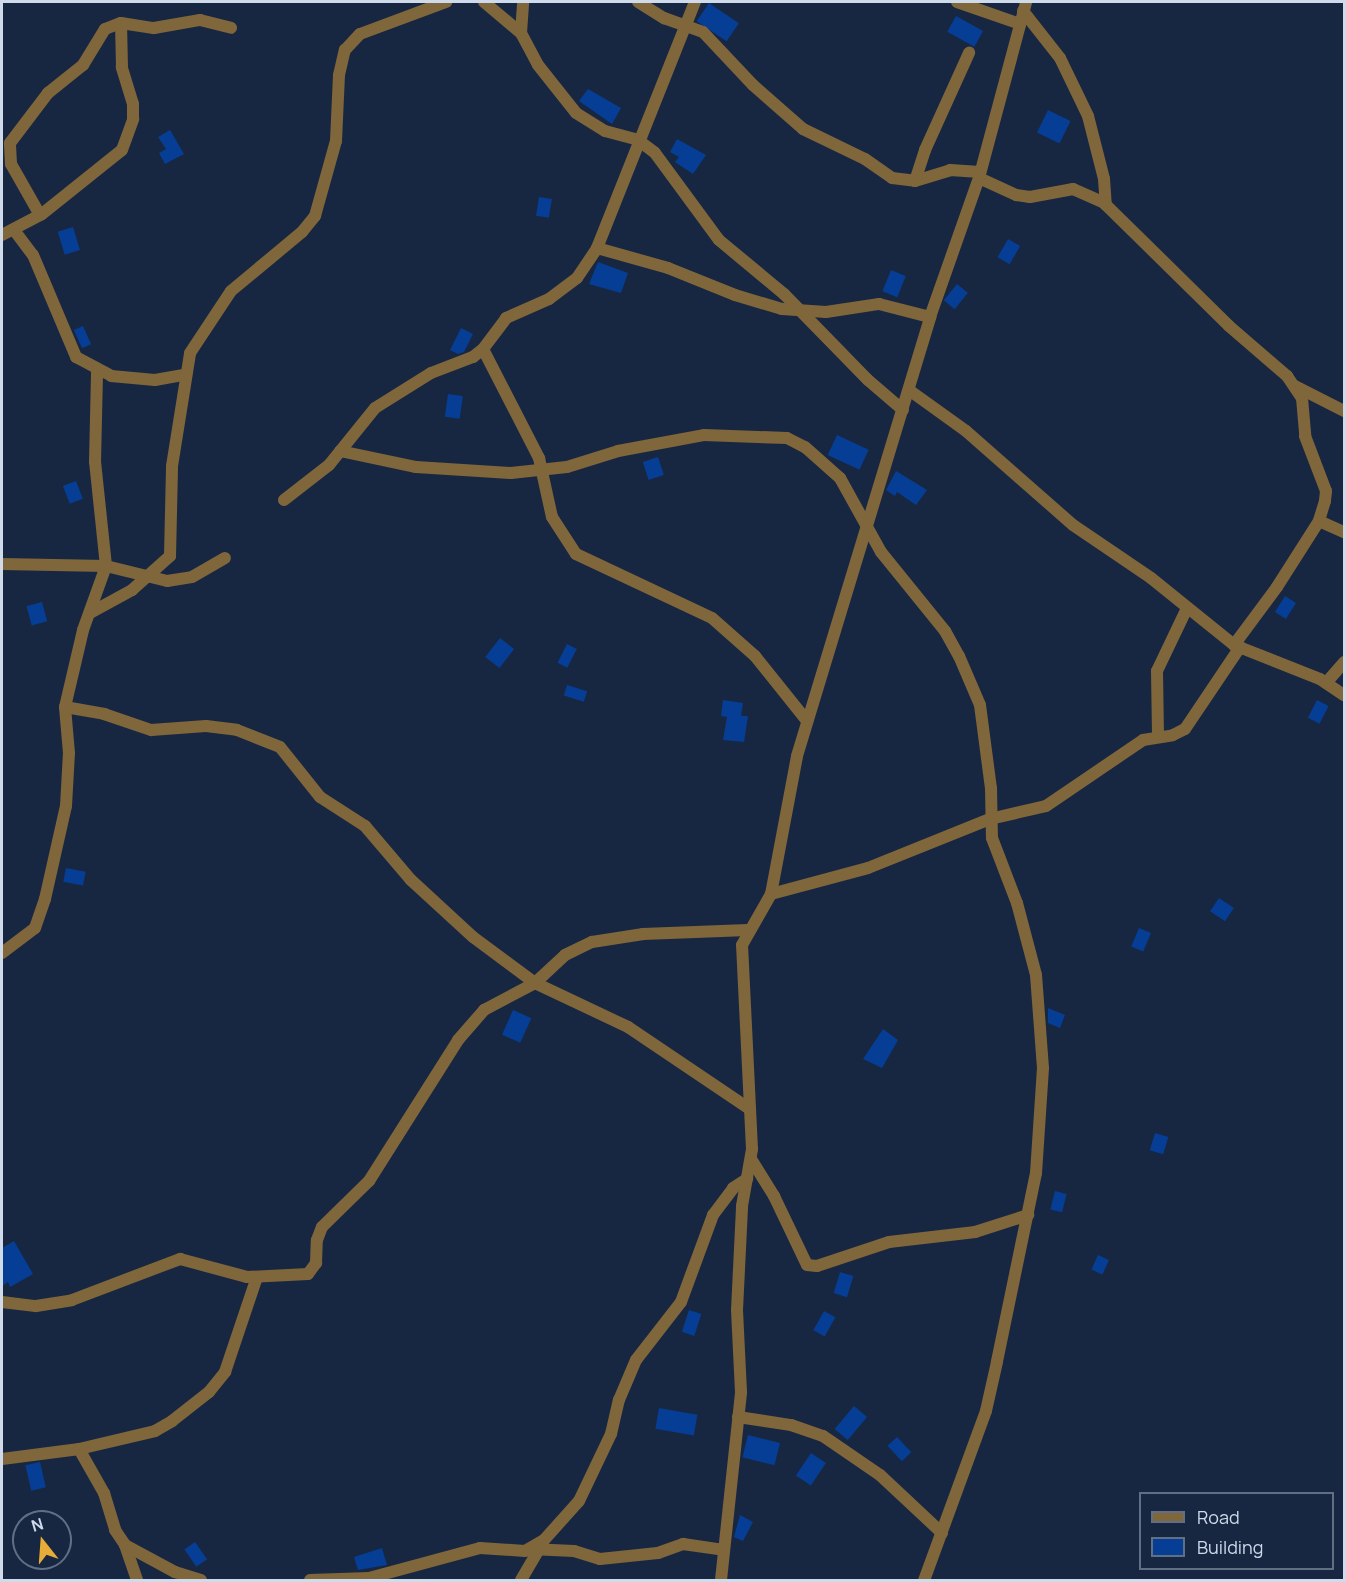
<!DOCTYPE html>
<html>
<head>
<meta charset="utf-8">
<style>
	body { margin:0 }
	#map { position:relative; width:1346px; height:1582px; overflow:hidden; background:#182741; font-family:Manrope,sans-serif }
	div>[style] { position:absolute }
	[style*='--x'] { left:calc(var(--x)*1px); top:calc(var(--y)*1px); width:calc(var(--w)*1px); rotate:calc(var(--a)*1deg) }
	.building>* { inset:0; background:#053e94; transform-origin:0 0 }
	.street>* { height:12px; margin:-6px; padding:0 6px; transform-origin:6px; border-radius:6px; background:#80663b }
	span { translate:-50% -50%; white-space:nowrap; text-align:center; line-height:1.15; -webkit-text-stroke:4.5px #182741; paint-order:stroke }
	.frame { position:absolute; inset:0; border:3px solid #cfdaeb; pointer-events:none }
	.legend { position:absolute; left:1139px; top:1492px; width:195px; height:78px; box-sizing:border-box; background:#182741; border:2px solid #616f85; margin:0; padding:8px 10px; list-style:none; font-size:18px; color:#cfdaeb }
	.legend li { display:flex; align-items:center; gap:12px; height:30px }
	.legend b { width:30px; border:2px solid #616f85 }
	.north { position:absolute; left:12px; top:1510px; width:60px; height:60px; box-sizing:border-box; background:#182741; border:2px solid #616f85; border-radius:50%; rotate:343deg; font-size:16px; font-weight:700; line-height:24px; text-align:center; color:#cfdaeb }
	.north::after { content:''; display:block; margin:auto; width:21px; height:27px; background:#e7ac37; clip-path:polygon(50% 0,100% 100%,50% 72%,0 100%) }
</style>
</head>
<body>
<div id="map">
	<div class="building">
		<div style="left:709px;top:3px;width:36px;height:22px;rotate:34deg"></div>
		<div style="left:956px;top:16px;width:31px;height:18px;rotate:29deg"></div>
		<div style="clip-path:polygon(588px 89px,621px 108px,612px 124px,579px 101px)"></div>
		<div style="left:1048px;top:110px;width:25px;height:25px;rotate:26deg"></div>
		<div style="clip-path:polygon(170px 130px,184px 154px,165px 164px,159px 153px,166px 149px,158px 137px)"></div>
		<div style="clip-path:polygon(677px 139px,706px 155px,693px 174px,675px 162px,679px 157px,670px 152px)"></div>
		<div style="left:539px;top:197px;width:13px;height:19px;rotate:9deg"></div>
		<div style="left:73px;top:227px;width:24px;height:16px;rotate:73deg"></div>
		<div style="left:1008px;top:239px;width:14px;height:21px;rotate:30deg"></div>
		<div style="clip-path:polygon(598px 262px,628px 273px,621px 293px,589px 284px)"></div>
		<div style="left:891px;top:270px;width:16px;height:23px;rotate:22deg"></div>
		<div style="left:957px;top:284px;width:14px;height:21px;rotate:39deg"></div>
		<div style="left:83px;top:326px;width:20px;height:10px;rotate:66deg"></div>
		<div style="clip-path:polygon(461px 328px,473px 334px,464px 352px,458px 354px,450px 350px)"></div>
		<div style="left:448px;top:394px;width:15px;height:23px;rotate:8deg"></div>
		<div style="left:837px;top:435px;width:35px;height:22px;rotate:25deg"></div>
		<div style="left:658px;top:457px;width:19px;height:16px;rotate:72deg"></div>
		<div style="clip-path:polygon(896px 471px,927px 490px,916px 505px,897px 492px,895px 496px,886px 490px)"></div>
		<div style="left:76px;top:481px;width:19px;height:14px;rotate:69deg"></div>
		<div style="left:1285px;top:596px;width:13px;height:19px;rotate:32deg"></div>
		<div style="left:42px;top:602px;width:20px;height:16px;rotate:75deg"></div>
		<div style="left:500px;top:638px;width:18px;height:24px;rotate:38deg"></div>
		<div style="left:567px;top:644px;width:11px;height:21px;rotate:27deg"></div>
		<div style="left:567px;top:685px;width:21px;height:11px;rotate:17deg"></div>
		<div style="clip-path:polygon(723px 700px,743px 703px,741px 716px,748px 716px,744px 742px,723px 740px,727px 717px,721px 716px)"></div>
		<div style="left:1317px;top:700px;width:13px;height:20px;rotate:27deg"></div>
		<div style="left:66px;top:868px;width:20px;height:14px;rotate:11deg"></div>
		<div style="left:1219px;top:898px;width:18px;height:16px;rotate:34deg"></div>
		<div style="left:1139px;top:928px;width:13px;height:20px;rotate:23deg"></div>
		<div style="clip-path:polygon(1048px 1008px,1065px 1015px,1060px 1028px,1048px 1023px)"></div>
		<div style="left:513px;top:1010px;width:20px;height:27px;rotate:24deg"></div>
		<div style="clip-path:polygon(883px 1029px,898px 1040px,882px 1068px,863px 1059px)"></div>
		<div style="left:1155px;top:1133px;width:14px;height:18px;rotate:17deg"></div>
		<div style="left:1055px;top:1191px;width:12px;height:19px;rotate:14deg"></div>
		<div style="clip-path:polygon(14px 1241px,33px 1274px,10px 1287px,8px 1282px,2px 1286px,2px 1248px)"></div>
		<div style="left:1098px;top:1255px;width:12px;height:16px;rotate:24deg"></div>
		<div style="left:840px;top:1272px;width:14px;height:22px;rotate:17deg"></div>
		<div style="left:689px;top:1310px;width:13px;height:23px;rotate:18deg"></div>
		<div style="left:824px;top:1311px;width:13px;height:22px;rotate:29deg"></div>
		<div style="left:854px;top:1406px;width:17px;height:30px;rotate:40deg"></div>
		<div style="left:659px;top:1408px;width:39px;height:21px;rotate:10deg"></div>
		<div style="left:748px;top:1435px;width:33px;height:23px;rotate:14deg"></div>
		<div style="left:897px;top:1437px;width:21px;height:13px;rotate:47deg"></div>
		<div style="left:811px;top:1453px;width:18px;height:27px;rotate:34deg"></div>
		<div style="left:40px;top:1462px;width:26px;height:15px;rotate:77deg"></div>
		<div style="clip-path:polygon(740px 1515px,753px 1522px,743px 1541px,734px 1537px)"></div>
		<div style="left:195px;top:1542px;width:21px;height:13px;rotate:55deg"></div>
		<div style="clip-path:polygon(382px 1548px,387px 1565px,358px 1570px,354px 1557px)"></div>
	</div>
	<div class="street">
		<div style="--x:484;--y:2;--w:48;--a:40"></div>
		<div style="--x:521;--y:33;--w:36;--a:62"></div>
		<div style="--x:538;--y:65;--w:61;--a:51.6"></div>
		<div style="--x:576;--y:113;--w:34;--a:32"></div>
		<div style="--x:605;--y:131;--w:34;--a:15"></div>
		<div style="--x:638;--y:140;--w:21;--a:37"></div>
		<div style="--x:655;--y:153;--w:108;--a:53.7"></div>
		<div style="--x:719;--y:240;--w:85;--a:39.7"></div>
		<div style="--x:784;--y:294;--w:120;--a:45.7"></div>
		<div style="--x:868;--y:380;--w:46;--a:40.6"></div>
		<div style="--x:638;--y:2;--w:31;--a:32"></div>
		<div style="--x:664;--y:18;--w:41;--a:19.7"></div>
		<div style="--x:703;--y:32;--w:73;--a:46.7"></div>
		<div style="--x:753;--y:85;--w:67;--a:41.3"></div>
		<div style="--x:803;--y:129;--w:69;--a:25.8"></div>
		<div style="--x:865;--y:159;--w:33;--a:35"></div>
		<div style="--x:892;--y:178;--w:23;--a:7"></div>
		<div style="--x:915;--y:181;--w:37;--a:-17"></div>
		<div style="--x:950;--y:170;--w:30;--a:4"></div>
		<div style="--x:957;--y:2;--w:67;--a:19.2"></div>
		<div style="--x:1023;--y:11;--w:60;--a:51.8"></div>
		<div style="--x:1060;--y:58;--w:64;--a:64.2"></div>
		<div style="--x:1088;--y:116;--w:65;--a:75.7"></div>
		<div style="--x:1104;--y:179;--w:26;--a:86"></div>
		<div style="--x:521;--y:33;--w:31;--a:-86"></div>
		<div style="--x:979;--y:178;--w:41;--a:24.7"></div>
		<div style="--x:1016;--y:195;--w:14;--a:8"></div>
		<div style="--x:1030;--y:197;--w:44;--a:-10.5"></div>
		<div style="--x:1073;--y:189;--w:34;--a:24"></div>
		<div style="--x:1104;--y:203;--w:175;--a:44.5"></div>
		<div style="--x:1229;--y:326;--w:77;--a:40.8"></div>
		<div style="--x:1287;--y:376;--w:27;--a:56"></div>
		<div style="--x:1302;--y:398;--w:38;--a:85"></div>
		<div style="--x:1305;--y:436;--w:59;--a:69.1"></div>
		<div style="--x:1326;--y:491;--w:10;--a:96"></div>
		<div style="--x:1325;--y:501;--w:21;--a:107"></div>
		<div style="--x:1319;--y:521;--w:78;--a:122.5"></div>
		<div style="--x:1277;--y:587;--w:72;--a:126.6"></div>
		<div style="--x:915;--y:181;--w:33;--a:-72"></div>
		<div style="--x:925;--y:150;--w:107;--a:-65.6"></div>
		<div style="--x:40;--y:215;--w:59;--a:-119.6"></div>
		<div style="--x:11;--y:164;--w:21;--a:-93"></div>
		<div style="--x:10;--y:143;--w:63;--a:-52.8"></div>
		<div style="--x:48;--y:93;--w:45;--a:-38.7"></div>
		<div style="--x:83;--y:65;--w:42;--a:-58.6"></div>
		<div style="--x:105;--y:29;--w:17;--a:-21"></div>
		<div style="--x:121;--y:23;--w:33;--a:9"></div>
		<div style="--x:154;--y:28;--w:47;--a:-9.9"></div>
		<div style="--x:200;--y:20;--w:32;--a:14"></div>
		<div style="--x:14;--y:230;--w:31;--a:53"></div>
		<div style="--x:33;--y:255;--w:111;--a:67.1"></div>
		<div style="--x:76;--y:357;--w:40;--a:28"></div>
		<div style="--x:111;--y:376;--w:44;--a:5.2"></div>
		<div style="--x:155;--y:380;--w:29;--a:-10"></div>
		<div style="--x:2;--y:235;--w:45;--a:-27.7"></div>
		<div style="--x:42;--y:214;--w:102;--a:-38.7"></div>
		<div style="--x:122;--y:150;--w:33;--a:-70"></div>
		<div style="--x:133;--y:119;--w:15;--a:-90"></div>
		<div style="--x:133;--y:104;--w:39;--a:-107"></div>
		<div style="--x:122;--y:67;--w:44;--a:-91.3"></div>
		<div style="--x:597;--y:248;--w:74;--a:15.7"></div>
		<div style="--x:668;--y:268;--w:72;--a:21.9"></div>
		<div style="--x:735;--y:295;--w:49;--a:16.6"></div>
		<div style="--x:782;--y:309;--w:44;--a:3.9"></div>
		<div style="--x:826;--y:312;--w:54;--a:-8.6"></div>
		<div style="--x:879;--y:304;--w:53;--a:14.3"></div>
		<div style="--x:483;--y:349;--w:123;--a:62.8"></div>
		<div style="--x:539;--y:458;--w:60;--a:77.6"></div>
		<div style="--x:552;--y:517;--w:44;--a:57"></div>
		<div style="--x:576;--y:554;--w:150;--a:25.2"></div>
		<div style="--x:712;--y:618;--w:57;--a:41.5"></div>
		<div style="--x:755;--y:656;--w:83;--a:51.3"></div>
		<div style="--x:1295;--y:386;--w:55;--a:27"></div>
		<div style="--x:909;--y:390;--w:70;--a:35.7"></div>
		<div style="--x:966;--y:431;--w:142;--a:41.3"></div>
		<div style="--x:1073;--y:525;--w:94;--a:34.2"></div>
		<div style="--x:1151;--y:578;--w:107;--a:38.9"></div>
		<div style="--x:1234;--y:645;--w:92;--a:21.6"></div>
		<div style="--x:1320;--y:679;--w:29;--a:34"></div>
		<div style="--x:340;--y:451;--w:78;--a:11.9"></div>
		<div style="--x:416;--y:467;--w:95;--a:3.6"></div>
		<div style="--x:511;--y:473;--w:56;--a:-6.1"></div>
		<div style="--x:567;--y:467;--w:53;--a:-17.4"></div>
		<div style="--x:618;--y:451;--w:87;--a:-10.5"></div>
		<div style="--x:704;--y:435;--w:83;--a:2.1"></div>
		<div style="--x:787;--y:438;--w:20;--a:27"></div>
		<div style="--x:805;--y:447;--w:47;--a:41.5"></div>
		<div style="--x:840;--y:478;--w:85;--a:61"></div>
		<div style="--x:881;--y:552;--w:102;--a:51"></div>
		<div style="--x:945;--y:631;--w:29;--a:61"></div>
		<div style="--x:959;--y:656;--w:53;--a:66.8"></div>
		<div style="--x:980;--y:705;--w:84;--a:82.5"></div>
		<div style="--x:991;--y:788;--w:50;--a:88.9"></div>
		<div style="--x:992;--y:838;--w:70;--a:69"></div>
		<div style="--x:1017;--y:903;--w:74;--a:75.2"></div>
		<div style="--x:1036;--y:975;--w:93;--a:85.7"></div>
		<div style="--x:1043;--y:1068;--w:105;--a:93.8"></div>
		<div style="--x:1036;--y:1173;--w:193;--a:101.7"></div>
		<div style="--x:997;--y:1362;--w:50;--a:102.7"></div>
		<div style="--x:986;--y:1411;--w:180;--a:110.1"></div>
		<div style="--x:284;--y:500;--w:57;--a:-37.9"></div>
		<div style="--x:329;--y:465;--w:73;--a:-51.1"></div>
		<div style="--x:375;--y:408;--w:66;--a:-32"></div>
		<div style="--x:431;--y:373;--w:45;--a:-20.9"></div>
		<div style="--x:473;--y:357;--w:13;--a:-39"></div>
		<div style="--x:483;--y:349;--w:39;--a:-53"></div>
		<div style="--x:506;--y:318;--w:47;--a:-23.8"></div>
		<div style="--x:549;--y:299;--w:35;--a:-37"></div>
		<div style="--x:577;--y:278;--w:36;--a:-56"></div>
		<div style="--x:597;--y:248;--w:265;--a:-68.3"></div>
		<div style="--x:1319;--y:521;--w:27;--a:24"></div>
		<div style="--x:2;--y:564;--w:104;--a:1.1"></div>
		<div style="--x:106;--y:566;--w:63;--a:13.8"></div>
		<div style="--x:167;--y:581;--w:25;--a:-9"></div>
		<div style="--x:192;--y:577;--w:38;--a:-30"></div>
		<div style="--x:90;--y:613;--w:48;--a:-28.7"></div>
		<div style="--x:132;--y:590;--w:51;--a:-41.8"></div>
		<div style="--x:170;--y:556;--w:90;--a:-88.7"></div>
		<div style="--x:172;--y:466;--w:114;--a:-80.9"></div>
		<div style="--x:190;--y:353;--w:74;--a:-56.5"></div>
		<div style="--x:231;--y:291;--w:92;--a:-39.7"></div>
		<div style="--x:302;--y:232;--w:21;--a:-51"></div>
		<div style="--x:315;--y:216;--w:78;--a:-74.4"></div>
		<div style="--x:336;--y:141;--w:66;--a:-87.4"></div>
		<div style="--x:339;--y:75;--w:26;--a:-77"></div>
		<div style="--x:345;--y:50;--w:22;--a:-47"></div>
		<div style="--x:360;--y:34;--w:92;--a:-20.4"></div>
		<div style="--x:1326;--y:683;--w:28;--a:-49"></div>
		<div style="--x:65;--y:707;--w:40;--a:10"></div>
		<div style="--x:104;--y:714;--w:50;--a:18.8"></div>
		<div style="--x:151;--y:730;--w:55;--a:-4.2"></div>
		<div style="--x:206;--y:726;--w:31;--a:7"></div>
		<div style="--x:237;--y:730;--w:46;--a:21.6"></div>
		<div style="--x:280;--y:747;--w:64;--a:51.3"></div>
		<div style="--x:320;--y:797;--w:54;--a:32.8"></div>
		<div style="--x:365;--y:826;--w:71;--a:49.6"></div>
		<div style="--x:411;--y:880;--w:84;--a:42.6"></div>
		<div style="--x:473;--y:937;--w:77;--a:36.6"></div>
		<div style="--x:535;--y:983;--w:103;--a:25.3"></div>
		<div style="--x:628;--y:1027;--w:145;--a:34"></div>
		<div style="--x:1158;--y:735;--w:64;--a:-90.9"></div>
		<div style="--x:1157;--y:671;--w:70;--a:-64.5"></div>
		<div style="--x:771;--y:894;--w:100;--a:-15"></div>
		<div style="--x:868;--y:868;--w:131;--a:-21.9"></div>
		<div style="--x:990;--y:819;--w:57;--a:-13.1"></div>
		<div style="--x:1046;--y:806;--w:117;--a:-34.2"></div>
		<div style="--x:1143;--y:740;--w:30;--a:-9"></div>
		<div style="--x:1173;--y:735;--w:13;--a:-27"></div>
		<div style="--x:1185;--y:729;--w:99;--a:-56.1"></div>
		<div style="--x:2;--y:953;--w:41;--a:-37.1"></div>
		<div style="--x:35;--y:928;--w:31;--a:-71"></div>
		<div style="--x:45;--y:899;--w:95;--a:-77.3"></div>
		<div style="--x:66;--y:806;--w:53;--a:-86.8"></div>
		<div style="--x:69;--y:753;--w:46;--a:-95"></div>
		<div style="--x:65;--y:707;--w:79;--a:-76.8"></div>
		<div style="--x:83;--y:630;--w:68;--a:-70.2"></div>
		<div style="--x:106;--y:566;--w:105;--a:-96"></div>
		<div style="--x:95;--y:462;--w:91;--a:-88.7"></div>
		<div style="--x:751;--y:1159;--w:44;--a:58.1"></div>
		<div style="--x:774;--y:1196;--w:76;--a:64.4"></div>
		<div style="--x:807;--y:1265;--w:10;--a:6"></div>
		<div style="--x:817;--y:1266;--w:76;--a:-18.4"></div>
		<div style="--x:889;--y:1242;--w:87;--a:-6.6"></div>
		<div style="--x:975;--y:1232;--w:56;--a:-17.8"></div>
		<div style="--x:2;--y:1302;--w:34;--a:7"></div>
		<div style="--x:36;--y:1306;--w:36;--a:-9"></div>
		<div style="--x:72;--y:1300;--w:116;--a:-20.8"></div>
		<div style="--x:180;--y:1259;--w:69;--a:15"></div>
		<div style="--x:247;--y:1277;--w:61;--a:-2.8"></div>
		<div style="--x:308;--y:1274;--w:14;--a:-54"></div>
		<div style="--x:316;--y:1263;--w:23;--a:-88"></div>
		<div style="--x:317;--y:1240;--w:14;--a:-69"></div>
		<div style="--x:322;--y:1227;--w:66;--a:-44.4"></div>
		<div style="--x:369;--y:1181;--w:167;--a:-57.7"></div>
		<div style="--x:458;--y:1040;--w:40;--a:-49"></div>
		<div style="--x:484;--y:1010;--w:58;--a:-27.9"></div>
		<div style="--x:535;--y:983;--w:41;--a:-43"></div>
		<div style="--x:565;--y:955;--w:30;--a:-26"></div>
		<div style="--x:592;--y:942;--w:52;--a:-8.9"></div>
		<div style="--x:643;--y:934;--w:105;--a:-2.2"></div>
		<div style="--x:738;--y:1417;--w:54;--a:8.6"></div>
		<div style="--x:791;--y:1425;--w:34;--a:19"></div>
		<div style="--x:823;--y:1436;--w:69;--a:34.4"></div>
		<div style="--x:880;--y:1475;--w:85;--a:43.1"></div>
		<div style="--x:79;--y:1449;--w:51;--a:60.4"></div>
		<div style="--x:104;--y:1493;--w:39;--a:73"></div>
		<div style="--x:115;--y:1530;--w:18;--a:56"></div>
		<div style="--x:125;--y:1545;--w:37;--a:71"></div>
		<div style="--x:2;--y:1459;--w:78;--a:-7.4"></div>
		<div style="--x:79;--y:1449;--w:78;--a:-13.3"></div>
		<div style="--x:155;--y:1431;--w:20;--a:-30"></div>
		<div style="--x:172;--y:1421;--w:47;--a:-38.1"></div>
		<div style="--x:209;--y:1392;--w:26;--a:-51"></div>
		<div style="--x:225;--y:1372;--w:100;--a:-71.4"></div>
		<div style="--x:125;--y:1545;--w:57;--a:28.4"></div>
		<div style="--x:175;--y:1572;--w:27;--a:17"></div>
		<div style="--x:530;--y:1549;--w:44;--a:2.6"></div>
		<div style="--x:574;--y:1551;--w:27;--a:17"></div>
		<div style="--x:600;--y:1559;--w:58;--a:-5.9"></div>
		<div style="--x:658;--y:1553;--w:27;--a:-20"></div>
		<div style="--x:683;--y:1544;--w:41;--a:8.3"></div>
		<div style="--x:310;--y:1580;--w:59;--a:-1.9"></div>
		<div style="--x:369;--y:1578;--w:115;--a:-15.1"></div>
		<div style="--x:480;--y:1548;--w:45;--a:3.8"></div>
		<div style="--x:525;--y:1551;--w:22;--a:-30"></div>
		<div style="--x:544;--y:1540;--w:52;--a:-48.1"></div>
		<div style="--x:579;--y:1501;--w:74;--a:-64.5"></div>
		<div style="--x:611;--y:1434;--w:35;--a:-77"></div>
		<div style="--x:619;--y:1400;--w:43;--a:-67"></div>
		<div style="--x:636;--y:1360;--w:73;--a:-52.2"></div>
		<div style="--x:681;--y:1302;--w:93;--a:-69.8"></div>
		<div style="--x:713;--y:1215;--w:34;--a:-53"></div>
		<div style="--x:733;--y:1188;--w:17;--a:-33"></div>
		<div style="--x:521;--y:1580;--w:42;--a:-59.7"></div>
		<div style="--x:721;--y:1580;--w:189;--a:-83.9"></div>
		<div style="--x:741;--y:1392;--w:82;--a:-92.8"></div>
		<div style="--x:737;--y:1310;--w:104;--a:-87.2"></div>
		<div style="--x:742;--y:1206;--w:58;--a:-80"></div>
		<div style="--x:752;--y:1149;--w:204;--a:-92.8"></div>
		<div style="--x:742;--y:945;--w:59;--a:-60.4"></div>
		<div style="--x:771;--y:894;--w:140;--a:-79.3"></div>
		<div style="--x:797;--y:756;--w:459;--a:-73.1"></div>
		<div style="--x:930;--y:317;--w:147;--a:-70.6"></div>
		<div style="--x:979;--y:178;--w:182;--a:-75"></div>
	</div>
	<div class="frame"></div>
	<ul class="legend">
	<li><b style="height:8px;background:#80663b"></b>Road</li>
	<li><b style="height:16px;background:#053e94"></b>Building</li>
	</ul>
	<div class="north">N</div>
</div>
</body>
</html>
